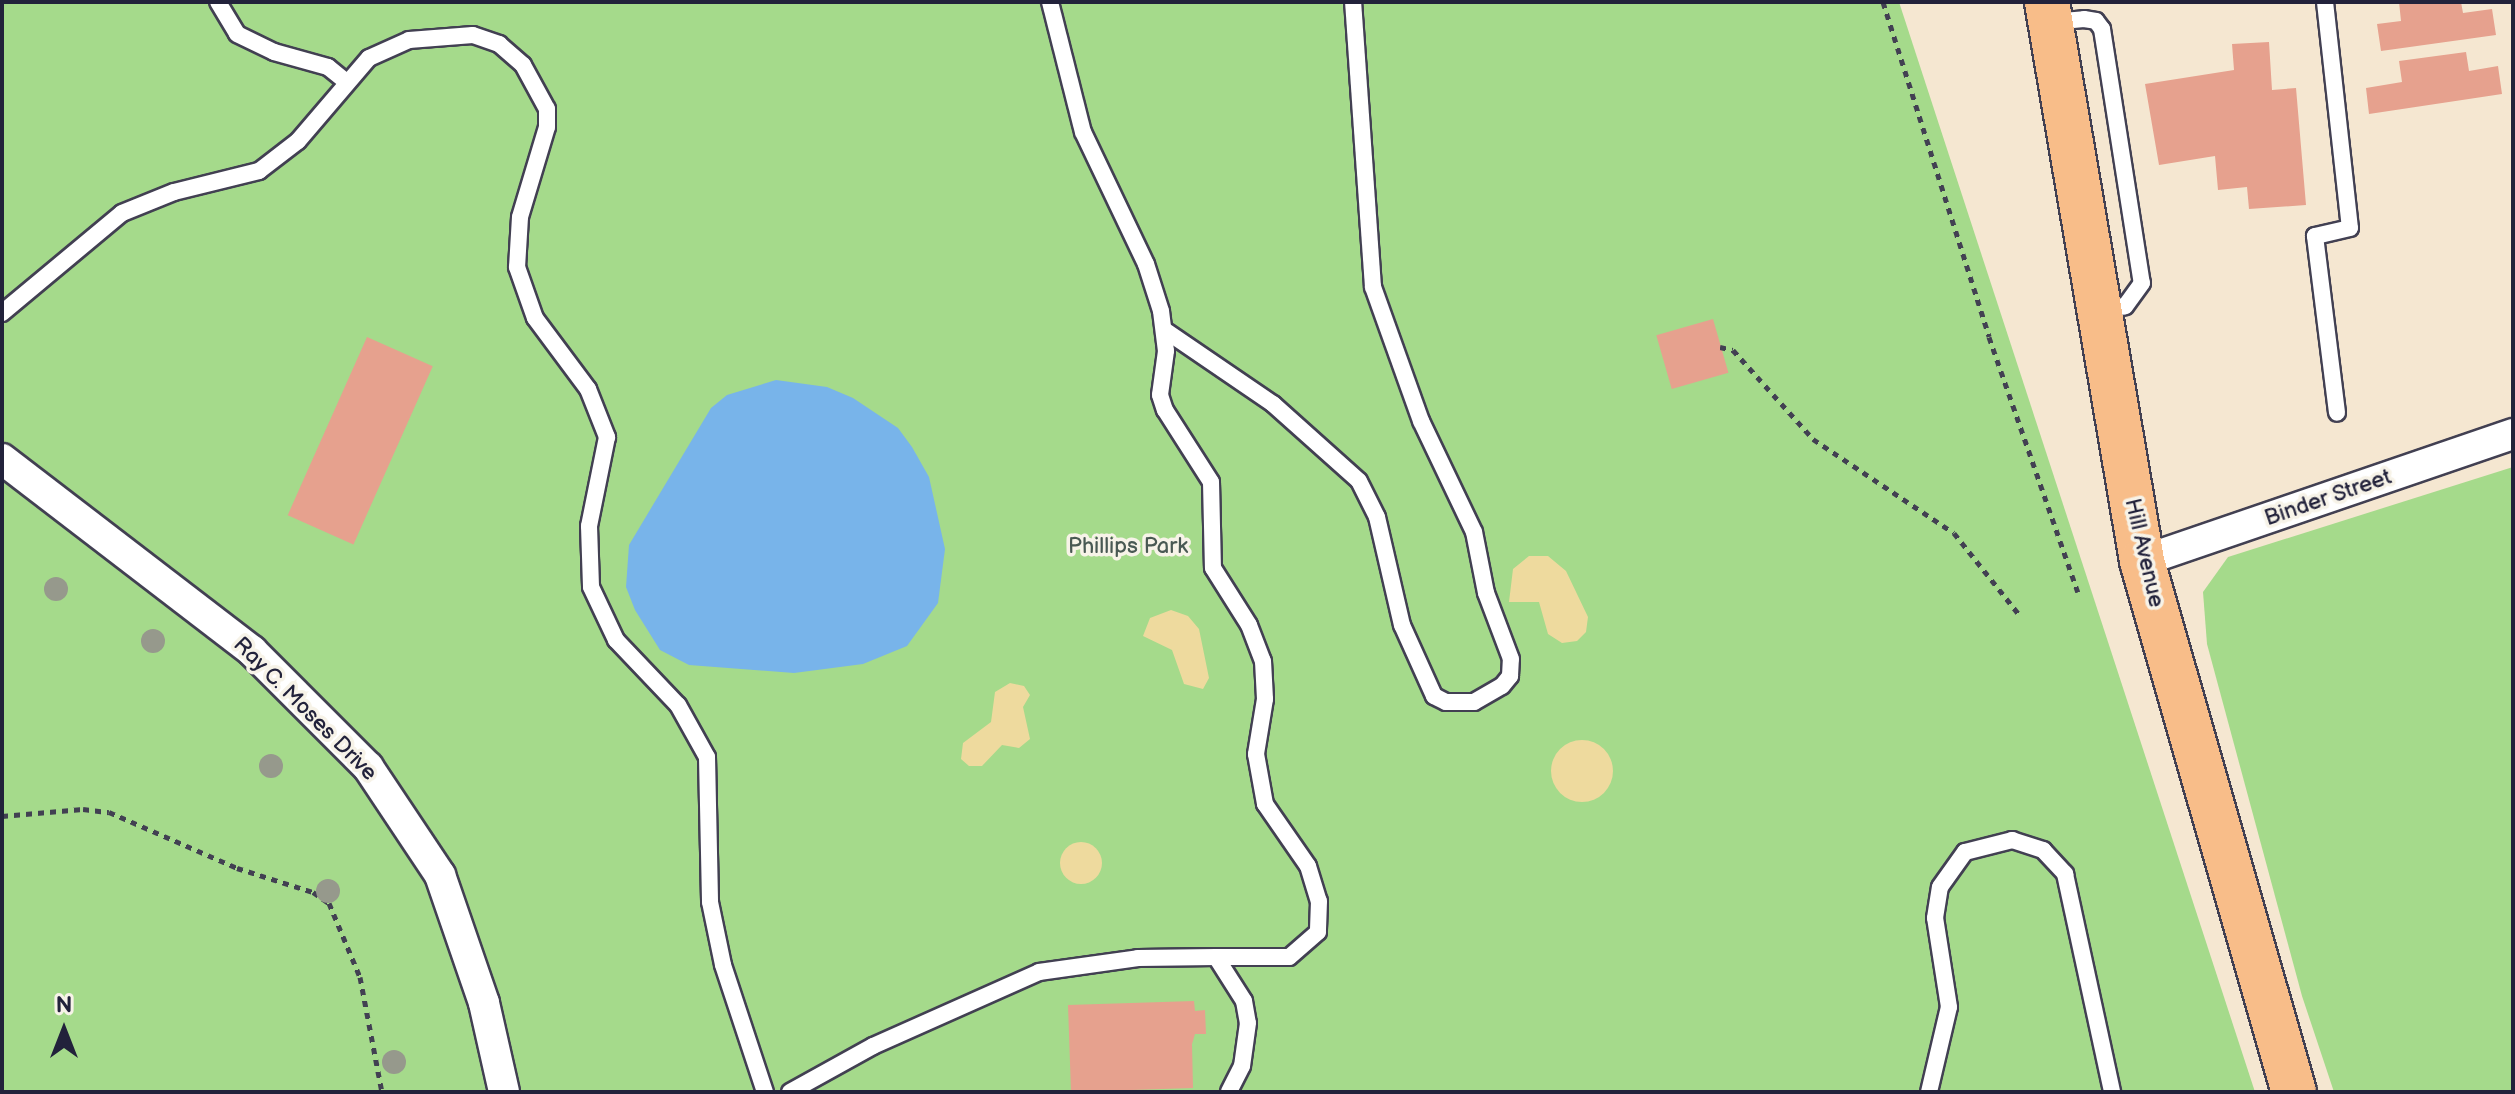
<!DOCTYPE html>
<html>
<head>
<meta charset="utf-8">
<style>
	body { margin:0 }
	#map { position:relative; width:2515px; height:1094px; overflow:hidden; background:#f5e7d1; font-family:"Balsamiq Sans",sans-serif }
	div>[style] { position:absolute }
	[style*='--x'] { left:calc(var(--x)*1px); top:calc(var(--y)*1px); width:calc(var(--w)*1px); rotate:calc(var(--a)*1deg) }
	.green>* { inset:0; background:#a5da8b }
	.sand>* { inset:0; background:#eeda9e }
	.round { border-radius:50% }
	.water>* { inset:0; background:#78b4ea }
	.building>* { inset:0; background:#e6a18e; transform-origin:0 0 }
	.path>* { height:5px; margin-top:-2.5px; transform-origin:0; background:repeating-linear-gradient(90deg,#424052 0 6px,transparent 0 12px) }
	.roads { filter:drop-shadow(2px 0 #424052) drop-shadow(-2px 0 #424052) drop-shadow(0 2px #424052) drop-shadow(0 -2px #424052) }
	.lane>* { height:16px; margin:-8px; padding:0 8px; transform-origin:8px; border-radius:8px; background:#fff }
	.street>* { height:30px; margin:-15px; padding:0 15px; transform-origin:15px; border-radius:15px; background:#fff }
	.primary>* { height:44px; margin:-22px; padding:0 22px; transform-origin:22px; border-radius:22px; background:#f8bd89 }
	.trees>* { width:24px; height:24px; margin:-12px; border-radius:50%; background:#96998c }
	span { translate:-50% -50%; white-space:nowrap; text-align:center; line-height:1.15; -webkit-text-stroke:7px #f7f3e8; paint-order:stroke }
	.street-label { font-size:22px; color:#22223b }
	.park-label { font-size:22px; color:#495953 }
	.frame { position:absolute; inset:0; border:4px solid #22223b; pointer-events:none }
	.north { position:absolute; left:24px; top:990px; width:80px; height:80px; -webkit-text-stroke:6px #f7f3e8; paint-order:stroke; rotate:0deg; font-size:22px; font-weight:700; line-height:32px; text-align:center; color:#22223b }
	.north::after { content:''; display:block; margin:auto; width:28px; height:36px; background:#22223b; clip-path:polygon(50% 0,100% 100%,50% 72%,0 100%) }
</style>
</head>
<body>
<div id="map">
	<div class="green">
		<div style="clip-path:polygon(2px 2px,1899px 2px,2255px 1092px,2px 1092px)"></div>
		<div style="clip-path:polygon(2513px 467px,2513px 1092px,2334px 1092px,2302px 996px,2207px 644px,2203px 592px,2228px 557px)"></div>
	</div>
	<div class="sand">
		<div style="clip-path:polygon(1529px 556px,1548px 556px,1566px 571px,1588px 617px,1586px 632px,1577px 641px,1562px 643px,1548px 634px,1539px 602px,1509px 602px,1513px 569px)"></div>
		<div style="clip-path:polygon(1171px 610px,1188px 616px,1199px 629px,1209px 678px,1203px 689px,1184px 684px,1172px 650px,1143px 636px,1150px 618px)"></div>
		<div style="clip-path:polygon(1010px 683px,1024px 686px,1030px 695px,1023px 707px,1030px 739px,1019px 748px,1002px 745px,982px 766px,969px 766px,961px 759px,963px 743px,991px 722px,995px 692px)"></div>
		<div class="round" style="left:1551px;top:740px;width:62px;height:62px"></div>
		<div class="round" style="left:1060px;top:842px;width:42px;height:42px"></div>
	</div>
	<div class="water">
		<div style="clip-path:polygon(776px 380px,827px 387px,853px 398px,898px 428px,912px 447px,929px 477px,945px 549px,938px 603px,907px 646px,863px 664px,794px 673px,689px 665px,660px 650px,635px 610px,626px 587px,629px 545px,711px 408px,727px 395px)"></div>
	</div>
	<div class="building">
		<div style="clip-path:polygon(2399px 2px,2461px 2px,2463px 13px,2492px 9px,2496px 35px,2381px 51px,2377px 24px,2401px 21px)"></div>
		<div style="clip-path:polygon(2269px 42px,2272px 90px,2296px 88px,2306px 205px,2249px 209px,2247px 187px,2218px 190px,2215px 156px,2159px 165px,2145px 84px,2234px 70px,2232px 44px)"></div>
		<div style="clip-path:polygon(2466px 52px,2469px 71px,2498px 66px,2502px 94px,2369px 114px,2366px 88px,2402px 82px,2399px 61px)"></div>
		<div style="left:1713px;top:319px;width:56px;height:59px;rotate:74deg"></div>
		<div style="left:367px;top:337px;width:72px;height:195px;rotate:24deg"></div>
		<div style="clip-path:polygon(1194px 1001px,1195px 1011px,1205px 1010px,1206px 1034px,1195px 1034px,1192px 1044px,1193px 1088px,1071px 1092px,1068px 1005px)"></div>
	</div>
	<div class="path">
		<div style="--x:1883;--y:2;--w:351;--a:72.4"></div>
		<div style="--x:1989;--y:337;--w:270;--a:70.8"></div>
		<div style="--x:1720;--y:347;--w:13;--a:13"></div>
		<div style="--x:1733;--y:350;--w:120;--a:48"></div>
		<div style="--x:1813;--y:439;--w:169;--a:33.7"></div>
		<div style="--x:1954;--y:533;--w:107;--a:51.4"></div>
		<div style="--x:2;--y:816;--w:81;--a:-4.9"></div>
		<div style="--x:83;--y:809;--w:26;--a:7"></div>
		<div style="--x:109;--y:812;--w:140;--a:23.6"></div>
		<div style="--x:237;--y:868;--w:80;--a:17.5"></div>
		<div style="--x:313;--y:892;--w:19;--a:35"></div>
		<div style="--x:329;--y:903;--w:80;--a:67.3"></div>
		<div style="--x:360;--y:977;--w:117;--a:79.2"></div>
	</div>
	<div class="roads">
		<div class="lane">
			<div style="--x:218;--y:2;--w:37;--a:59"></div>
			<div style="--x:237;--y:34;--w:41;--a:25.9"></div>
			<div style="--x:274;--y:52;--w:56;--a:15.5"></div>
			<div style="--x:328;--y:67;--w:22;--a:39"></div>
			<div style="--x:1050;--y:2;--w:134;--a:75.8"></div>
			<div style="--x:1083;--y:132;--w:146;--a:64.5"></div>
			<div style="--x:1146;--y:264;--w:49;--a:72.3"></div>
			<div style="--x:1161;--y:311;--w:40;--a:82.9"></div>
			<div style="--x:1166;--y:351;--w:44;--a:97.8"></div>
			<div style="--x:1160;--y:395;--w:16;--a:72"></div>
			<div style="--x:1165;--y:410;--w:85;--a:57.4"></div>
			<div style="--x:1211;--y:482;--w:86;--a:88.7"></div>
			<div style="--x:1213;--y:568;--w:67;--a:57.7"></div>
			<div style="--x:1249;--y:625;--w:39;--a:69"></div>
			<div style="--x:1263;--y:661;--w:38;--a:87"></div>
			<div style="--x:1265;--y:699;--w:56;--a:99.3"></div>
			<div style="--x:1256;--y:754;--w:51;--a:79.8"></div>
			<div style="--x:1265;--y:804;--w:75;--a:55.3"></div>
			<div style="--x:1308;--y:866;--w:37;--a:73"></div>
			<div style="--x:1319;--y:901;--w:31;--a:92"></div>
			<div style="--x:1318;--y:932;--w:38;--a:139"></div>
			<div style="--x:1289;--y:957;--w:73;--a:180"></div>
			<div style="--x:2325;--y:2;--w:227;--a:83.7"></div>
			<div style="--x:2350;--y:228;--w:36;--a:167"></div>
			<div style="--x:2315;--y:236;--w:178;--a:82.9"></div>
			<div style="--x:2051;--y:22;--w:33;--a:-5"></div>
			<div style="--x:2084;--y:19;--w:12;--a:9"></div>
			<div style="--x:2096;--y:21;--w:10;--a:53"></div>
			<div style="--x:2102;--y:29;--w:257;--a:81.1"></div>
			<div style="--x:2142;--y:283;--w:29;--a:126"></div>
			<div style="--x:2125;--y:306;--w:23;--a:170"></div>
			<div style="--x:2;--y:313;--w:156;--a:-39.8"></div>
			<div style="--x:122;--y:213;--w:56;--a:-22"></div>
			<div style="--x:174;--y:192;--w:88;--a:-13.9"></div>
			<div style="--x:259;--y:171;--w:49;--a:-37.6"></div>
			<div style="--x:298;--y:141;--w:109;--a:-49.5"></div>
			<div style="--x:369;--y:58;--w:44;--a:-24.2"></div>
			<div style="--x:409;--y:40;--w:64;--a:-4.5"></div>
			<div style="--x:473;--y:35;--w:28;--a:19"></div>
			<div style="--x:499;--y:44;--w:32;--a:41"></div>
			<div style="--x:523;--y:65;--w:50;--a:61.4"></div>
			<div style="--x:547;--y:109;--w:18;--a:90"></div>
			<div style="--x:547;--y:127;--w:94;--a:106.7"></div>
			<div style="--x:520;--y:217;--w:50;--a:93.4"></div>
			<div style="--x:517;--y:267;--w:54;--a:70.6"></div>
			<div style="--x:535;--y:318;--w:89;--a:53.3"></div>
			<div style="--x:588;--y:389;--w:52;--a:68.4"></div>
			<div style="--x:607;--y:437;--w:91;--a:101.4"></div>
			<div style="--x:589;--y:526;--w:61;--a:88.1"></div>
			<div style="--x:591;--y:587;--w:59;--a:64.7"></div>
			<div style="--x:616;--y:640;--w:90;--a:46.4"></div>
			<div style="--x:678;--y:705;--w:60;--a:60.9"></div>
			<div style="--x:707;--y:757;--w:145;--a:88.8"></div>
			<div style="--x:710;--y:902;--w:64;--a:78.3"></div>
			<div style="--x:723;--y:965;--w:134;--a:71.7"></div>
			<div style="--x:1166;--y:331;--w:130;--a:34.3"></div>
			<div style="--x:1273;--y:404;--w:115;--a:41.8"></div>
			<div style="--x:1359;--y:481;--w:40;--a:63.4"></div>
			<div style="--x:1377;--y:517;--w:111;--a:77"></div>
			<div style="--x:1402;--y:625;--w:78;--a:65.7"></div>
			<div style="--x:1434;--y:696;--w:13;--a:27"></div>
			<div style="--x:1446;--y:702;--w:28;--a:0"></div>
			<div style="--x:1474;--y:702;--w:32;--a:-30"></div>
			<div style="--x:1502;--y:686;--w:13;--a:-51"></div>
			<div style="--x:1510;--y:676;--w:17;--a:-87"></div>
			<div style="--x:1511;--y:659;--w:71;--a:-110.7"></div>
			<div style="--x:1486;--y:593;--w:62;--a:-101.1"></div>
			<div style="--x:1474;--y:532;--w:123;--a:-115.5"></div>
			<div style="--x:1421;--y:421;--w:142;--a:-109.7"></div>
			<div style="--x:1373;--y:287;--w:286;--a:-94"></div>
			<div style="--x:790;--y:1092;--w:95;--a:-29"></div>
			<div style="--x:873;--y:1046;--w:182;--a:-24"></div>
			<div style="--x:1039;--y:972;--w:100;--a:-8"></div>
			<div style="--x:1138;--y:958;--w:78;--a:-0.7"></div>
			<div style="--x:1216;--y:957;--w:52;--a:57.5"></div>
			<div style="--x:1244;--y:1001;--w:22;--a:80"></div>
			<div style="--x:1248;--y:1023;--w:43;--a:97.9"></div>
			<div style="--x:1242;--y:1066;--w:29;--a:117"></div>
			<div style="--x:1929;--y:1092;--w:87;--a:-76.8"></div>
			<div style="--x:1949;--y:1007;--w:90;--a:-98.9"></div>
			<div style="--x:1935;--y:918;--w:31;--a:-81"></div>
			<div style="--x:1940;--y:887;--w:43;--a:-54.5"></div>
			<div style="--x:1965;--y:852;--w:49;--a:-14.3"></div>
			<div style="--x:2012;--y:840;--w:33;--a:18"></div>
			<div style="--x:2043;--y:850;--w:33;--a:47"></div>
			<div style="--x:2065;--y:874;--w:223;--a:77.8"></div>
		</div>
		<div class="street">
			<div style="--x:2;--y:459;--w:315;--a:37.5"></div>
			<div style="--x:252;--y:651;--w:164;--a:45"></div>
			<div style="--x:368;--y:767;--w:130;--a:56.3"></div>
			<div style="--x:440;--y:875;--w:135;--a:71"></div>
			<div style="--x:484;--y:1003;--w:91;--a:77.3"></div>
			<div style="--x:2142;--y:561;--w:392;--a:-18.9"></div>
		</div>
		<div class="primary">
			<div style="--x:2047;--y:2;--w:567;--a:80.35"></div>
			<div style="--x:2142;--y:561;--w:552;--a:74.03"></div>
		</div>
	</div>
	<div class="trees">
		<div style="left:56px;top:589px"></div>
		<div style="left:153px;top:641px"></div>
		<div style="left:271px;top:766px"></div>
		<div style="left:328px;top:891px"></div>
		<div style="left:394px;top:1062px"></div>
	</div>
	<div class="street-label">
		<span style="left:2328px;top:498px;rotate:-19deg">Binder Street</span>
		<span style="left:2144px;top:553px;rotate:77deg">Hill Avenue</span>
		<span style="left:305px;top:709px;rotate:45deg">Ray C. Moses Drive</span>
	</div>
	<div class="park-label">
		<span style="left:1128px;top:547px">Phillips Park</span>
	</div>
	<div class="frame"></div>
	<div class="north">N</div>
</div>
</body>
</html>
